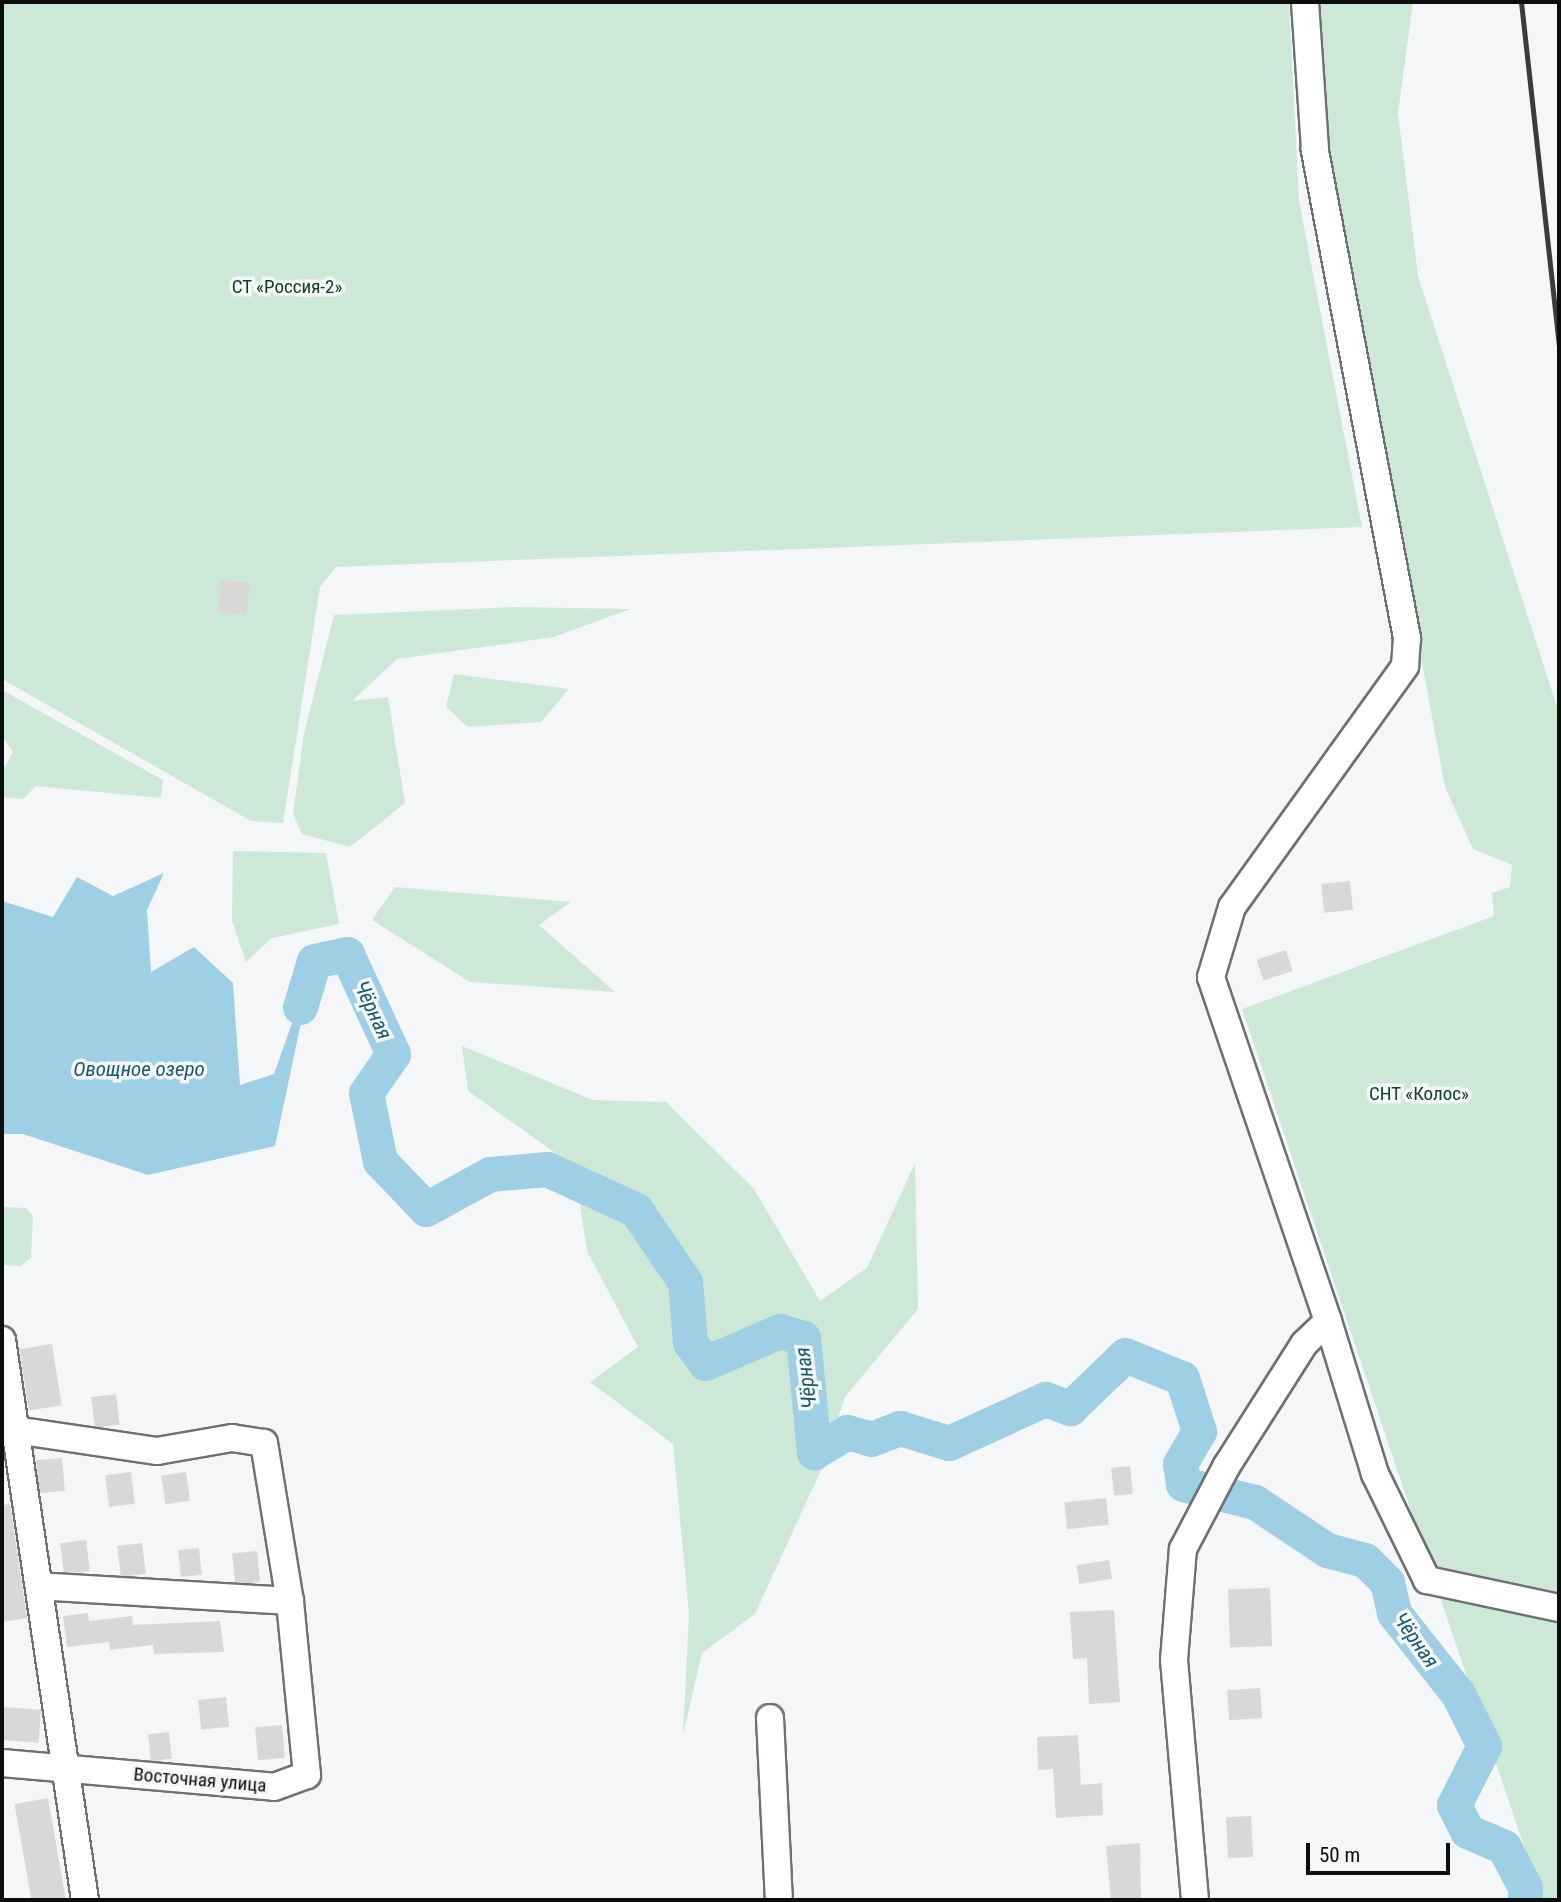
<!DOCTYPE html>
<html>
<head>
<meta charset="utf-8">
<style>
	body { margin:0 }
	#map { position:relative; width:1561px; height:1902px; overflow:hidden; background:#f5f6f8; font-family:"Roboto Condensed",sans-serif }
	div>[style] { position:absolute }
	[style*='--x'] { left:calc(var(--x)*1px); top:calc(var(--y)*1px); width:calc(var(--w)*1px); rotate:calc(var(--a)*1deg) }
	.green>* { inset:0; background:#cde8d6 }
	.water>* { inset:0; background:#9ecfe4 }
	.river>* { height:35px; margin:-17.5px; padding:0 17.5px; transform-origin:17.5px; border-radius:17.5px; background:#9ecfe4 }
	.building>* { inset:0; background:#d9d8d6; transform-origin:0 0 }
	.roads { filter:drop-shadow(2px 0 #6e7071) drop-shadow(-2px 0 #6e7071) drop-shadow(0 2px #6e7071) drop-shadow(0 -2px #6e7071) }
	.minor>* { height:26px; margin:-13px; padding:0 13px; transform-origin:13px; border-radius:13px; background:#fff }
	.rail>* { height:5px; margin:-2.5px; padding:0 2.5px; transform-origin:2.5px; border-radius:2.5px; background:#3a3b3c }
	span { translate:-50% -50%; white-space:nowrap; text-align:center; line-height:1.15; -webkit-text-stroke:7px #f5f6f8; paint-order:stroke }
	.park-label { font-size:19px; color:#0c4228 }
	.street-label { font-size:19px; color:#0c0d0d }
	.water-label { font-size:21px; color:#19586e; font-style:italic }
	.frame { position:absolute; inset:0; border:4px solid #0c0d0d; pointer-events:none }
	.scale { position:absolute; left:1306px; top:1843px; width:144px; height:32px; box-sizing:border-box; border:4px solid #0c0d0d; border-top:0; padding-left:9px; font-size:21px; line-height:24px; white-space:nowrap; color:#0c0d0d; -webkit-text-stroke:5px #f5f6f8; paint-order:stroke }
</style>
</head>
<body>
<div id="map">
	<div class="green">
		<div style="clip-path:polygon(2px 2px,1289px 2px,1299px 201px,1362px 527px,336px 567px,320px 587px,283px 823px,251px 821px,2px 679px)"></div>
		<div style="clip-path:polygon(1316px 2px,1413px 2px,1398px 113px,1418px 276px,1559px 713px,1559px 1900px,1542px 1900px,1242px 1009px,1494px 916px,1492px 893px,1510px 887px,1512px 865px,1473px 849px,1445px 787px,1322px 121px)"></div>
		<div style="clip-path:polygon(515px 607px,630px 609px,554px 637px,397px 659px,352px 701px,388px 697px,405px 803px,350px 847px,302px 834px,293px 814px,304px 734px,334px 615px)"></div>
		<div style="clip-path:polygon(454px 674px,569px 689px,541px 722px,468px 727px,446px 707px)"></div>
		<div style="clip-path:polygon(2px 690px,163px 780px,161px 798px,36px 786px,23px 799px,2px 797px,2px 772px,13px 752px,2px 736px)"></div>
		<div style="clip-path:polygon(233px 851px,326px 853px,339px 924px,272px 938px,246px 962px,232px 921px)"></div>
		<div style="clip-path:polygon(395px 887px,571px 902px,539px 925px,615px 992px,470px 982px,372px 920px)"></div>
		<div style="clip-path:polygon(462px 1046px,593px 1100px,666px 1102px,754px 1189px,820px 1301px,867px 1268px,915px 1163px,918px 1309px,845px 1397px,821px 1470px,755px 1614px,702px 1653px,683px 1735px,689px 1614px,673px 1444px,590px 1382px,638px 1347px,587px 1251px,574px 1166px,468px 1091px)"></div>
		<div style="clip-path:polygon(2px 1207px,26px 1208px,33px 1216px,31px 1258px,20px 1266px,2px 1265px)"></div>
	</div>
	<div class="water">
		<div style="clip-path:polygon(164px 873px,147px 910px,151px 972px,194px 947px,233px 983px,240px 1085px,274px 1074px,314px 961px,275px 1146px,148px 1175px,23px 1134px,2px 1134px,2px 901px,53px 917px,77px 877px,113px 896px)"></div>
	</div>
	<div class="river">
		<div style="--x:300;--y:1007;--w:48;--a:-73.1"></div>
		<div style="--x:314;--y:961;--w:34;--a:-12"></div>
		<div style="--x:347;--y:954;--w:110;--a:65.3"></div>
		<div style="--x:393;--y:1054;--w:47;--a:124.7"></div>
		<div style="--x:366;--y:1093;--w:69;--a:78.4"></div>
		<div style="--x:380;--y:1161;--w:66;--a:46.2"></div>
		<div style="--x:426;--y:1209;--w:73;--a:-28.7"></div>
		<div style="--x:490;--y:1174;--w:57;--a:-5"></div>
		<div style="--x:547;--y:1169;--w:98;--a:24.7"></div>
		<div style="--x:636;--y:1210;--w:87;--a:55.8"></div>
		<div style="--x:685;--y:1282;--w:60;--a:85.2"></div>
		<div style="--x:690;--y:1342;--w:26;--a:54"></div>
		<div style="--x:705;--y:1363;--w:82;--a:-23.1"></div>
		<div style="--x:780;--y:1331;--w:24;--a:17"></div>
		<div style="--x:803;--y:1338;--w:115;--a:84.5"></div>
		<div style="--x:814;--y:1452;--w:39;--a:-31"></div>
		<div style="--x:847;--y:1432;--w:25;--a:16"></div>
		<div style="--x:871;--y:1439;--w:31;--a:-21"></div>
		<div style="--x:900;--y:1428;--w:51;--a:17"></div>
		<div style="--x:949;--y:1443;--w:106;--a:-24.6"></div>
		<div style="--x:1045;--y:1399;--w:27;--a:20"></div>
		<div style="--x:1070;--y:1408;--w:76;--a:-43.9"></div>
		<div style="--x:1125;--y:1355;--w:61;--a:22"></div>
		<div style="--x:1182;--y:1378;--w:56;--a:72.2"></div>
		<div style="--x:1199;--y:1431;--w:38;--a:120"></div>
		<div style="--x:1180;--y:1464;--w:20;--a:81"></div>
		<div style="--x:1183;--y:1484;--w:74;--a:14"></div>
		<div style="--x:1255;--y:1502;--w:87;--a:33.7"></div>
		<div style="--x:1327;--y:1550;--w:39;--a:15"></div>
		<div style="--x:1365;--y:1560;--w:31;--a:45"></div>
		<div style="--x:1387;--y:1582;--w:32;--a:77"></div>
		<div style="--x:1394;--y:1613;--w:103;--a:51.7"></div>
		<div style="--x:1458;--y:1694;--w:58;--a:63.4"></div>
		<div style="--x:1484;--y:1746;--w:66;--a:117"></div>
		<div style="--x:1454;--y:1805;--w:29;--a:63"></div>
		<div style="--x:1467;--y:1831;--w:40;--a:23.4"></div>
		<div style="--x:1504;--y:1847;--w:45;--a:62.3"></div>
		<div style="--x:1525;--y:1887;--w:13;--a:90"></div>
	</div>
	<div class="building">
		<div style="left:221px;top:580px;width:29px;height:32px;rotate:6deg"></div>
		<div style="left:1350px;top:881px;width:29px;height:29px;rotate:84deg"></div>
		<div style="left:1286px;top:950px;width:22px;height:31px;rotate:72deg"></div>
		<div style="left:52px;top:1344px;width:62px;height:33px;rotate:81deg"></div>
		<div style="left:116px;top:1394px;width:31px;height:25px;rotate:83deg"></div>
		<div style="left:62px;top:1458px;width:33px;height:26px;rotate:85deg"></div>
		<div style="left:1130px;top:1466px;width:28px;height:19px;rotate:84deg"></div>
		<div style="left:131px;top:1472px;width:32px;height:26px;rotate:83deg"></div>
		<div style="left:186px;top:1472px;width:29px;height:25px;rotate:82deg"></div>
		<div style="left:1106px;top:1498px;width:27px;height:42px;rotate:84deg"></div>
		<div style="clip-path:polygon(10px 1504px,27px 1618px,2px 1622px,2px 1505px)"></div>
		<div style="left:86px;top:1540px;width:31px;height:26px;rotate:83deg"></div>
		<div style="left:142px;top:1543px;width:31px;height:25px;rotate:83deg"></div>
		<div style="left:199px;top:1548px;width:27px;height:21px;rotate:84deg"></div>
		<div style="left:257px;top:1551px;width:31px;height:25px;rotate:84deg"></div>
		<div style="left:1109px;top:1560px;width:19px;height:33px;rotate:81deg"></div>
		<div style="left:1270px;top:1588px;width:58px;height:42px;rotate:88deg"></div>
		<div style="clip-path:polygon(1114px 1610px,1120px 1702px,1089px 1704px,1087px 1658px,1073px 1659px,1070px 1612px)"></div>
		<div style="clip-path:polygon(88px 1613px,89px 1621px,132px 1616px,133px 1625px,220px 1621px,224px 1652px,154px 1654px,153px 1645px,110px 1650px,109px 1642px,67px 1647px,63px 1616px)"></div>
		<div style="left:1260px;top:1688px;width:30px;height:33px;rotate:86deg"></div>
		<div style="left:226px;top:1697px;width:30px;height:28px;rotate:84deg"></div>
		<div style="left:2px;top:1707px;width:39px;height:33px;rotate:4deg"></div>
		<div style="left:282px;top:1725px;width:33px;height:27px;rotate:85deg"></div>
		<div style="left:169px;top:1732px;width:27px;height:21px;rotate:84deg"></div>
		<div style="clip-path:polygon(1078px 1735px,1081px 1785px,1102px 1783px,1103px 1815px,1056px 1818px,1053px 1769px,1038px 1770px,1037px 1737px)"></div>
		<div style="left:48px;top:1798px;width:104px;height:34px;rotate:80deg"></div>
		<div style="left:1251px;top:1816px;width:41px;height:25px;rotate:87deg"></div>
		<div style="clip-path:polygon(1140px 1843px,1141px 1900px,1111px 1900px,1106px 1846px)"></div>
	</div>
	<div class="roads">
		<div class="minor">
			<div style="--x:1328;--y:1321;--w:160;--a:72.9"></div>
			<div style="--x:1375;--y:1474;--w:118;--a:63.9"></div>
			<div style="--x:1427;--y:1580;--w:135;--a:12"></div>
			<div style="--x:2;--y:1340;--w:566;--a:81.57"></div>
			<div style="--x:15;--y:1430;--w:144;--a:8.4"></div>
			<div style="--x:157;--y:1451;--w:76;--a:-9.8"></div>
			<div style="--x:232;--y:1438;--w:32;--a:9"></div>
			<div style="--x:264;--y:1443;--w:160;--a:80.7"></div>
			<div style="--x:770;--y:1718;--w:182;--a:87.2"></div>
			<div style="--x:2;--y:1763;--w:273;--a:5"></div>
			<div style="--x:274;--y:1787;--w:35;--a:-20"></div>
			<div style="--x:307;--y:1775;--w:175;--a:-95.6"></div>
			<div style="--x:290;--y:1601;--w:250;--a:-176.6"></div>
			<div style="--x:1195;--y:1900;--w:241;--a:-95"></div>
			<div style="--x:1174;--y:1660;--w:111;--a:-85.4"></div>
			<div style="--x:1183;--y:1549;--w:93;--a:-62.3"></div>
			<div style="--x:1226;--y:1467;--w:146;--a:-57.6"></div>
			<div style="--x:1304;--y:1344;--w:33;--a:-44"></div>
			<div style="--x:1328;--y:1321;--w:363;--a:-108.8"></div>
			<div style="--x:1211;--y:977;--w:73;--a:-73.3"></div>
			<div style="--x:1232;--y:907;--w:297;--a:-54.3"></div>
			<div style="--x:1405;--y:666;--w:28;--a:-86"></div>
			<div style="--x:1407;--y:638;--w:498;--a:-100.7"></div>
			<div style="--x:1315;--y:149;--w:147;--a:-93.9"></div>
		</div>
	</div>
	<div class="rail">
		<div style="--x:1521;--y:2;--w:348;--a:83.7"></div>
	</div>
	<div class="park-label">
		<span style="left:287px;top:287px">СТ «Россия-2»</span>
		<span style="left:1419px;top:1094px">СНТ «Колос»</span>
	</div>
	<div class="street-label">
		<span style="left:200px;top:1780px;rotate:5deg">Восточная улица</span>
	</div>
	<div class="water-label">
		<span style="left:373px;top:1010px;rotate:65deg">Чёрная</span>
		<span style="left:139px;top:1069px">Овощное озеро</span>
		<span style="left:806px;top:1378px;rotate:-97deg">Чёрная</span>
		<span style="left:1416px;top:1640px;rotate:55deg">Чёрная</span>
	</div>
	<div class="frame"></div>
	<div class="scale">50 m</div>
</div>
</body>
</html>
